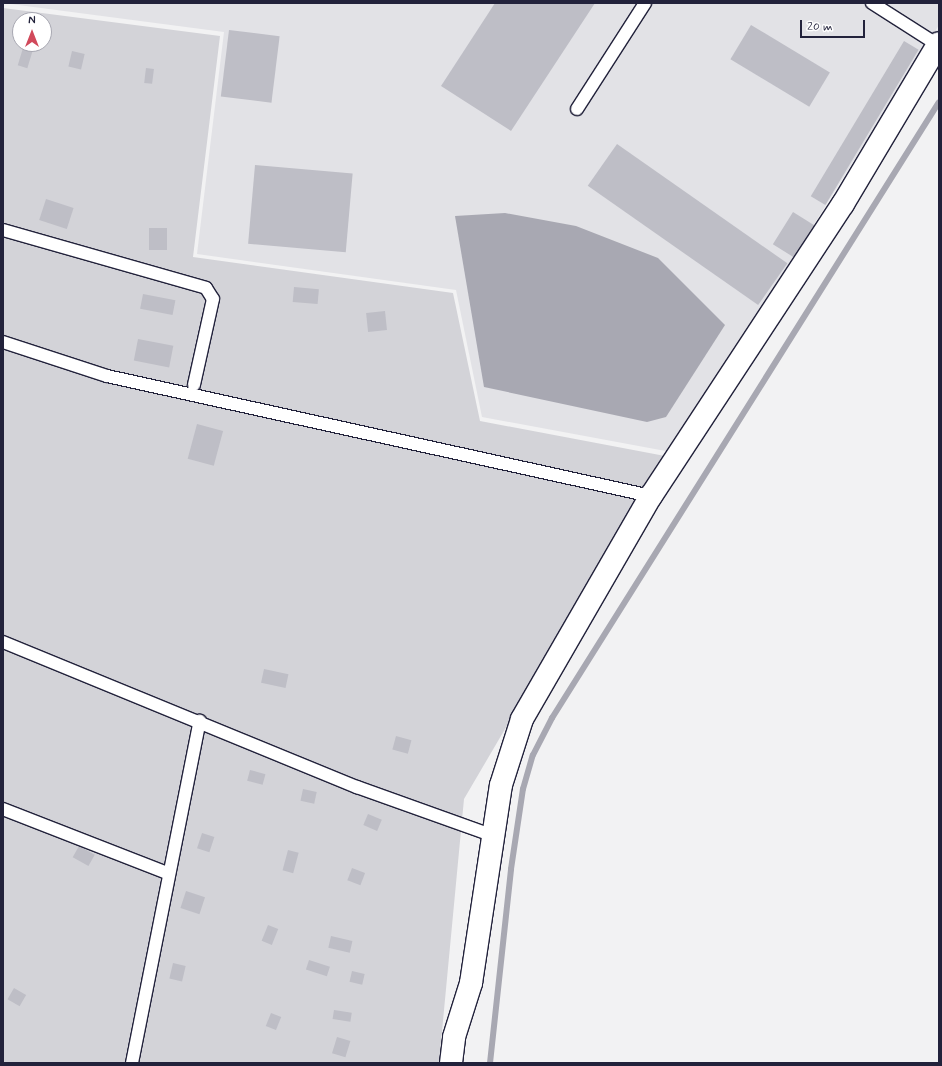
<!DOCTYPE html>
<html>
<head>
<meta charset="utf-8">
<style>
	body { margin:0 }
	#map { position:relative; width:942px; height:1066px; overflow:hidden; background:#f2f2f3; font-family:Mynerve,sans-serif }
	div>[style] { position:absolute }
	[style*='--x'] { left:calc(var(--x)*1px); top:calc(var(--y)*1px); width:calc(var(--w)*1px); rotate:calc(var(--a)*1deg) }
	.built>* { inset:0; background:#e2e2e6 }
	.green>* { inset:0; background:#d3d3d8 }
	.water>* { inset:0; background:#a8a8b2 }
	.stream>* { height:6px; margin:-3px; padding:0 3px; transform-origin:3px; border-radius:3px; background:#a8a8b2 }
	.building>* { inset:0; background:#bebec6; transform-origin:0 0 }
	.roads { filter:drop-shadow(1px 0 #22223b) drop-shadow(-1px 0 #22223b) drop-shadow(0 1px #22223b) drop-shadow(0 -1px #22223b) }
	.lane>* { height:12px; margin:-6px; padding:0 6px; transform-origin:6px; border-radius:6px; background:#fff }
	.street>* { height:22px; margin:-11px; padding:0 11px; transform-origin:11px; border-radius:11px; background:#fff }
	span { translate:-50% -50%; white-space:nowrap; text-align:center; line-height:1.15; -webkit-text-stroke:3px #fff; paint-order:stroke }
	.frame { position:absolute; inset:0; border:4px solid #22223b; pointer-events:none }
	.north { position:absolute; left:12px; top:12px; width:40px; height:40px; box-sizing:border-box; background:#fff; border:1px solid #a7a7b1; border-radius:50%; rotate:0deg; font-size:11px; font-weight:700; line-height:16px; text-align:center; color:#22223b }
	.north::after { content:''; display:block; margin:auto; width:14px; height:18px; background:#d1495b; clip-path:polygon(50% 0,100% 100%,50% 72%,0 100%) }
	.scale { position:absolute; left:800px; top:20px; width:65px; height:18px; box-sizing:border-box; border:2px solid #22223b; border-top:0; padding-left:5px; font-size:12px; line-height:14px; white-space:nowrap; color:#22223b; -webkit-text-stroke:3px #fff; paint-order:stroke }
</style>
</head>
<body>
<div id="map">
	<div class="built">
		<div style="clip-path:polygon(3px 3px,939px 3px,939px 25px,671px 452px,482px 417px,456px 290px,197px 254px,224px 32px)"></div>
	</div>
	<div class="green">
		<div style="clip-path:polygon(evenodd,3px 8px,220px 36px,193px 257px,453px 293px,480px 421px,665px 456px,464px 799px,439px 1063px,3px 1063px,3px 8px,20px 20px,44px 20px,44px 44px,20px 44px,20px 20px)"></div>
	</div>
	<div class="water">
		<div style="clip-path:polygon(505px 213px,576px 226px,658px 258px,725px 325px,666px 417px,647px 422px,484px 387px,455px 216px)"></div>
	</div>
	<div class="stream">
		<div style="--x:490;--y:1063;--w:195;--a:-83.8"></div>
		<div style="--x:511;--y:869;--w:81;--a:-81.5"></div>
		<div style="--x:523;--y:789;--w:35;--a:-74"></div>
		<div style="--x:533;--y:755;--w:42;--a:-62.8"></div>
		<div style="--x:552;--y:718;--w:727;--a:-57.86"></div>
	</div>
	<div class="building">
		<div style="clip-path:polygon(495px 3px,595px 3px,511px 131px,441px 86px)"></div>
		<div style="left:751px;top:25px;width:92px;height:40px;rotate:31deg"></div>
		<div style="left:229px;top:30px;width:51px;height:67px;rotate:7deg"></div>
		<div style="left:904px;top:41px;width:17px;height:181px;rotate:31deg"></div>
		<div style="left:23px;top:48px;width:10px;height:18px;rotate:17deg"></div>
		<div style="left:72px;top:51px;width:13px;height:16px;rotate:13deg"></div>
		<div style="left:146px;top:68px;width:8px;height:15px;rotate:7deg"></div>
		<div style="left:617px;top:144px;width:208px;height:51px;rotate:35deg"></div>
		<div style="left:255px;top:165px;width:98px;height:79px;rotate:5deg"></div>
		<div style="left:46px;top:199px;width:29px;height:22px;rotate:18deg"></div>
		<div style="left:793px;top:212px;width:25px;height:38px;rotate:32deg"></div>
		<div style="left:149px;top:228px;width:18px;height:22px"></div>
		<div style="left:294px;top:287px;width:25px;height:15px;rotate:5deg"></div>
		<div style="left:143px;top:294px;width:33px;height:15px;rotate:11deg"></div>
		<div style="left:385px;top:311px;width:19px;height:19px;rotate:84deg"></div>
		<div style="left:138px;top:339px;width:36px;height:22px;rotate:11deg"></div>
		<div style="left:197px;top:424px;width:27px;height:36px;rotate:15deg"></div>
		<div style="left:264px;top:669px;width:25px;height:14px;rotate:12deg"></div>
		<div style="left:396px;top:736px;width:16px;height:14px;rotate:15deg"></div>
		<div style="left:250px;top:770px;width:16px;height:11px;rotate:15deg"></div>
		<div style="left:303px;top:789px;width:14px;height:12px;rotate:12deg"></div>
		<div style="left:368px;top:814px;width:15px;height:12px;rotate:23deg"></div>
		<div style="left:202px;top:833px;width:13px;height:16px;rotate:18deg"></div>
		<div style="left:79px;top:846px;width:18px;height:13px;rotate:29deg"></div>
		<div style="left:288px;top:850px;width:11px;height:21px;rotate:15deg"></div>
		<div style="left:352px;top:868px;width:14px;height:13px;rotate:21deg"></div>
		<div style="left:186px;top:891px;width:20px;height:18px;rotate:18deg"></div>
		<div style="left:268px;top:925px;width:11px;height:17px;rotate:22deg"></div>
		<div style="left:331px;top:936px;width:22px;height:12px;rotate:13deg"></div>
		<div style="left:309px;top:960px;width:22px;height:10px;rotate:18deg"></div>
		<div style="left:173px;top:963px;width:13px;height:16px;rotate:13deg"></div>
		<div style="left:352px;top:971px;width:13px;height:11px;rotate:13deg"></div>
		<div style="left:14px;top:988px;width:14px;height:13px;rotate:30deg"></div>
		<div style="left:334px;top:1010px;width:18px;height:9px;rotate:9deg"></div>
		<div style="left:271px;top:1013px;width:11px;height:14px;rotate:22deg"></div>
		<div style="left:337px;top:1037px;width:14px;height:17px;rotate:17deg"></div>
	</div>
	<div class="roads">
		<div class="lane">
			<div style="--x:872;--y:3;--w:78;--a:32.5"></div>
			<div style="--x:577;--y:109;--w:126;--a:-57.3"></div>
			<div style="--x:3;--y:230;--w:211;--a:15.9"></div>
			<div style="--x:206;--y:288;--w:13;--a:58"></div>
			<div style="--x:213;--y:299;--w:88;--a:102.5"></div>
			<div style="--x:3;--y:342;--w:109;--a:18.1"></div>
			<div style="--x:107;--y:376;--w:557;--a:12.44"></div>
			<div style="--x:3;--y:642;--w:383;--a:22.3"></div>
			<div style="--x:357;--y:787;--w:142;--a:19.7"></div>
			<div style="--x:3;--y:809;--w:176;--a:21.3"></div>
			<div style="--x:132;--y:1063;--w:349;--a:-78.8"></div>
		</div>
		<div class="street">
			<div style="--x:451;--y:1063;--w:26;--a:-83"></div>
			<div style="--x:454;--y:1037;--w:57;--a:-72.5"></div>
			<div style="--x:471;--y:983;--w:200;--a:-81.4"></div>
			<div style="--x:501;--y:785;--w:69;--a:-72.3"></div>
			<div style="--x:522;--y:719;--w:258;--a:-60"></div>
			<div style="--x:651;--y:496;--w:349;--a:-56.7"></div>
			<div style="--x:843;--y:204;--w:187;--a:-59.2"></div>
		</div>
	</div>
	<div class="frame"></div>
	<div class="north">N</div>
	<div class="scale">20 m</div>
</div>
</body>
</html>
